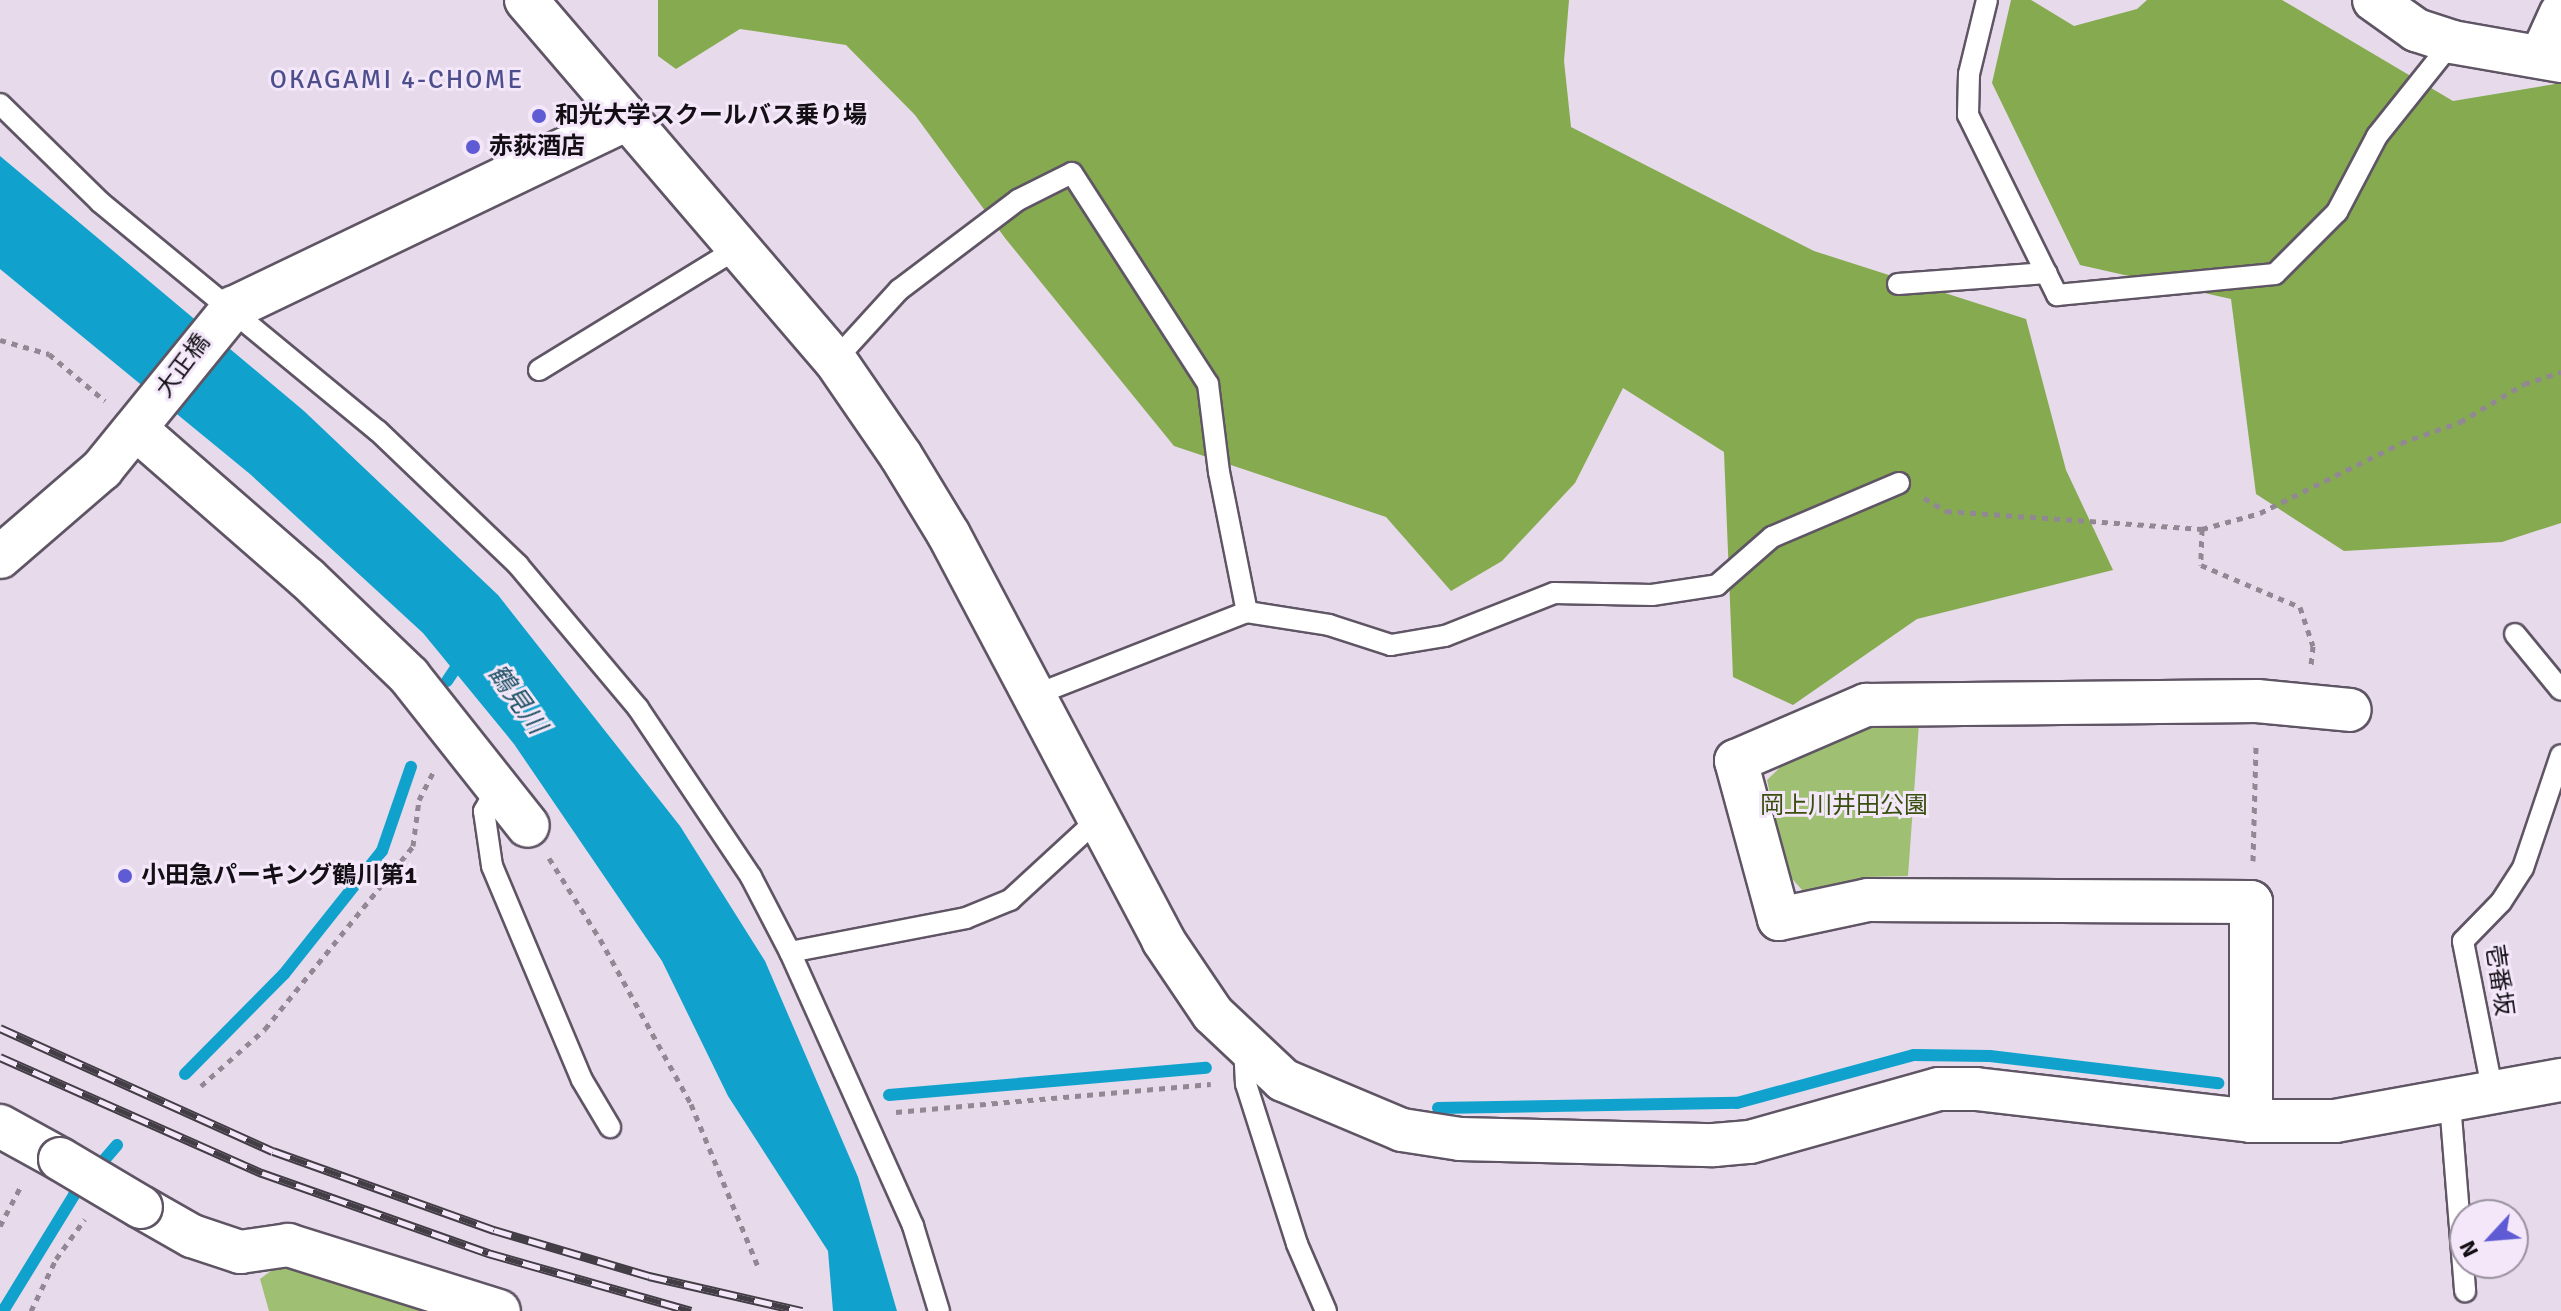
<!DOCTYPE html>
<html>
<head>
<meta charset="utf-8">
<style>
	body { margin:0 }
	#map { position:relative; width:2561px; height:1311px; overflow:hidden; background:#e6daeb; font-family:Signika,"Noto Sans JP",sans-serif }
	div>[style] { position:absolute }
	[style*='--x'] { left:calc(var(--x)*1px); top:calc(var(--y)*1px); width:calc(var(--w)*1px); rotate:calc(var(--a)*1deg) }
	.green>* { inset:0; background:#9fbf72 }
	.forest>* { inset:0; background:#86aa50 }
	.water>* { inset:0; background:#10a1cd }
	.stream>* { height:12px; margin:-6px; padding:0 6px; transform-origin:6px; border-radius:6px; background:#10a1cd }
	.path>* { height:5px; margin-top:-2.5px; transform-origin:0; background:repeating-linear-gradient(90deg,#918894 0 6px,transparent 0 12px) }
	.roads { filter:drop-shadow(2px 0 #5f5564) drop-shadow(-2px 0 #5f5564) drop-shadow(0 2px #5f5564) drop-shadow(0 -2px #5f5564) }
	.service>* { height:20px; margin:-10px; padding:0 10px; transform-origin:10px; border-radius:10px; background:#fff }
	.minor>* { height:42px; margin:-21px; padding:0 21px; transform-origin:21px; border-radius:21px; background:#fff }
	.rail>* { height:9px; margin-top:-4.5px; transform-origin:0; background:repeating-linear-gradient(90deg,#f3e7f9 0 18px,#433d46 0 36px); box-sizing:border-box; border-block:2px solid #433d46 }
	.bridges { filter:drop-shadow(2px 0 #5f5564) drop-shadow(-2px 0 #5f5564) drop-shadow(0 2px #5f5564) drop-shadow(0 -2px #5f5564) }
	.minor-bridge>* { height:42px; margin:-21px; padding:0 21px; transform-origin:21px; border-radius:21px; background:#fff }
	.dots>* { width:22px; height:22px; translate:-50% -50%; box-sizing:border-box; border:4px solid #f3e7f9; border-radius:50% }
	span { translate:-50% -50%; white-space:nowrap; text-align:center; line-height:1.15; -webkit-text-stroke:6px #f3e7f9; paint-order:stroke }
	.poi-label { font-size:24px; color:#130f15; font-weight:700 }
	.left { translate:0 -50%; text-align:left }
	.street-label { font-size:24px; color:#130f15 }
	.park-label { font-size:24px; color:#384f0d }
	.neighbourhood-label { font-size:26px; color:#4d4f8d; letter-spacing:2px }
	.water-label { font-size:26px; color:#225467; font-style:italic }
	.north { position:absolute; left:2449px; top:1199px; width:80px; height:80px; box-sizing:border-box; background:#f3e7f9; border:2px solid #99919e; border-radius:50%; rotate:244deg; font-size:22px; font-weight:700; line-height:32px; text-align:center; color:#130f15 }
	.north::after { content:''; display:block; margin:auto; width:28px; height:36px; background:#5f5bd4; clip-path:polygon(50% 0,100% 100%,50% 72%,0 100%) }
</style>
</head>
<body>
<div id="map">
	<div class="green">
		<div style="clip-path:polygon(1883px 719px,1919px 723px,1908px 876px,1866px 877px,1803px 891px,1787px 873px,1767px 780px,1798px 750px)"></div>
		<div style="clip-path:polygon(283px 1262px,431px 1311px,269px 1311px,260px 1279px)"></div>
	</div>
	<div class="forest">
		<div style="clip-path:polygon(658px 0,1569px 0,1564px 61px,1571px 127px,1814px 251px,2026px 319px,2066px 470px,2113px 570px,1917px 619px,1793px 705px,1733px 677px,1724px 452px,1623px 388px,1575px 483px,1502px 561px,1451px 591px,1386px 517px,1174px 446px,1005px 238px,915px 115px,846px 45px,740px 29px,676px 69px,658px 56px)"></div>
		<div style="clip-path:polygon(2011px 0,2031px 0,2074px 26px,2137px 9px,2147px 0,2282px 0,2453px 101px,2561px 83px,2561px 523px,2502px 542px,2344px 551px,2256px 494px,2231px 299px,2080px 265px,1992px 83px)"></div>
	</div>
	<div class="water">
		<div style="clip-path:polygon(0 156px,304px 411px,498px 595px,680px 826px,765px 961px,858px 1177px,897px 1311px,833px 1311px,828px 1251px,728px 1096px,662px 961px,514px 744px,423px 633px,250px 474px,0 269px)"></div>
	</div>
	<div class="stream">
		<div style="--x:447;--y:681;--w:29;--a:-56"></div>
		<div style="--x:185;--y:1074;--w:141;--a:-45.3"></div>
		<div style="--x:284;--y:974;--w:157;--a:-51.5"></div>
		<div style="--x:382;--y:851;--w:89;--a:-71"></div>
		<div style="--x:889;--y:1095;--w:318;--a:-4.9"></div>
		<div style="--x:1438;--y:1108;--w:299;--a:-1"></div>
		<div style="--x:1737;--y:1103;--w:183;--a:-15.2"></div>
		<div style="--x:1914;--y:1055;--w:76;--a:0.8"></div>
		<div style="--x:1990;--y:1056;--w:230;--a:6.8"></div>
		<div style="--x:3;--y:1311;--w:136;--a:-58.5"></div>
		<div style="--x:74;--y:1195;--w:66;--a:-49.3"></div>
	</div>
	<div class="path">
		<div style="--x:0;--y:340;--w:51;--a:15.9"></div>
		<div style="--x:49;--y:354;--w:73;--a:40"></div>
		<div style="--x:1924;--y:498;--w:26;--a:31"></div>
		<div style="--x:1946;--y:511;--w:257;--a:4"></div>
		<div style="--x:2202;--y:529;--w:60;--a:-15.4"></div>
		<div style="--x:2260;--y:513;--w:157;--a:-26.4"></div>
		<div style="--x:2401;--y:443;--w:63;--a:-19.6"></div>
		<div style="--x:2460;--y:422;--w:74;--a:-30.7"></div>
		<div style="--x:2524;--y:384;--w:39;--a:-18"></div>
		<div style="--x:2202;--y:529;--w:36;--a:92"></div>
		<div style="--x:2201;--y:565;--w:108;--a:23"></div>
		<div style="--x:2300;--y:607;--w:41;--a:71.6"></div>
		<div style="--x:2313;--y:646;--w:19;--a:96"></div>
		<div style="--x:549;--y:858;--w:96;--a:57.8"></div>
		<div style="--x:600;--y:939;--w:188;--a:61.1"></div>
		<div style="--x:691;--y:1104;--w:178;--a:67.6"></div>
		<div style="--x:2253;--y:861;--w:118;--a:-88.5"></div>
		<div style="--x:201;--y:1086;--w:86;--a:-41.7"></div>
		<div style="--x:265;--y:1029;--w:235;--a:-51"></div>
		<div style="--x:413;--y:846;--w:46;--a:-82.6"></div>
		<div style="--x:419;--y:800;--w:31;--a:-63"></div>
		<div style="--x:896;--y:1112;--w:316;--a:-5.1"></div>
		<div style="--x:0;--y:1226;--w:47;--a:-62.4"></div>
		<div style="--x:31;--y:1311;--w:58;--a:-64.3"></div>
		<div style="--x:56;--y:1259;--w:49;--a:-54.1"></div>
	</div>
	<div class="roads">
		<div class="service">
			<div style="--x:1987;--y:0;--w:76;--a:103.7"></div>
			<div style="--x:1969;--y:74;--w:41;--a:91.4"></div>
			<div style="--x:1968;--y:115;--w:201;--a:63.7"></div>
			<div style="--x:2057;--y:295;--w:219;--a:-5.5"></div>
			<div style="--x:2275;--y:274;--w:88;--a:-45"></div>
			<div style="--x:2337;--y:212;--w:86;--a:-62.2"></div>
			<div style="--x:2377;--y:136;--w:120;--a:-51.4"></div>
			<div style="--x:0;--y:104;--w:140;--a:44.4"></div>
			<div style="--x:100;--y:202;--w:360;--a:39.5"></div>
			<div style="--x:378;--y:431;--w:194;--a:43.7"></div>
			<div style="--x:518;--y:565;--w:187;--a:50"></div>
			<div style="--x:638;--y:708;--w:203;--a:56.2"></div>
			<div style="--x:751;--y:877;--w:85;--a:62.5"></div>
			<div style="--x:790;--y:952;--w:300;--a:65.8"></div>
			<div style="--x:913;--y:1226;--w:89;--a:73"></div>
			<div style="--x:1898;--y:284;--w:149;--a:-4.2"></div>
			<div style="--x:835;--y:360;--w:95;--a:-47.6"></div>
			<div style="--x:899;--y:290;--w:149;--a:-37.1"></div>
			<div style="--x:1018;--y:200;--w:60;--a:-26.6"></div>
			<div style="--x:1072;--y:173;--w:251;--a:57.2"></div>
			<div style="--x:1208;--y:384;--w:89;--a:82.9"></div>
			<div style="--x:1219;--y:472;--w:143;--a:78.7"></div>
			<div style="--x:539;--y:370;--w:233;--a:-31.5"></div>
			<div style="--x:2515;--y:634;--w:72;--a:50.6"></div>
			<div style="--x:1035;--y:695;--w:228;--a:-21.4"></div>
			<div style="--x:1247;--y:612;--w:83;--a:9"></div>
			<div style="--x:1329;--y:625;--w:65;--a:17.9"></div>
			<div style="--x:1391;--y:645;--w:55;--a:-9.5"></div>
			<div style="--x:1445;--y:636;--w:117;--a:-21.5"></div>
			<div style="--x:1554;--y:593;--w:98;--a:1.2"></div>
			<div style="--x:1652;--y:595;--w:66;--a:-8.7"></div>
			<div style="--x:1717;--y:585;--w:73;--a:-41.1"></div>
			<div style="--x:1772;--y:537;--w:138;--a:-23"></div>
			<div style="--x:498;--y:786;--w:29;--a:119"></div>
			<div style="--x:484;--y:811;--w:56;--a:81.7"></div>
			<div style="--x:492;--y:866;--w:232;--a:67.2"></div>
			<div style="--x:582;--y:1080;--w:55;--a:59.2"></div>
			<div style="--x:790;--y:952;--w:179;--a:-10.9"></div>
			<div style="--x:966;--y:918;--w:48;--a:-22.2"></div>
			<div style="--x:1010;--y:900;--w:118;--a:-42.6"></div>
			<div style="--x:1244;--y:1046;--w:38;--a:87"></div>
			<div style="--x:1246;--y:1084;--w:168;--a:72.3"></div>
			<div style="--x:1297;--y:1244;--w:73;--a:66.6"></div>
			<div style="--x:2493;--y:1093;--w:155;--a:-101.2"></div>
			<div style="--x:2463;--y:941;--w:54;--a:-45.7"></div>
			<div style="--x:2501;--y:902;--w:40;--a:-57.1"></div>
			<div style="--x:2523;--y:868;--w:119;--a:-71.4"></div>
			<div style="--x:2450;--y:1103;--w:189;--a:85.4"></div>
		</div>
		<div class="minor">
			<div style="--x:526;--y:0;--w:474;--a:49.4"></div>
			<div style="--x:835;--y:360;--w:116;--a:55.5"></div>
			<div style="--x:901;--y:456;--w:92;--a:58.7"></div>
			<div style="--x:949;--y:535;--w:458;--a:62.1"></div>
			<div style="--x:1163;--y:940;--w:89;--a:56"></div>
			<div style="--x:1213;--y:1014;--w:96;--a:43.3"></div>
			<div style="--x:1283;--y:1080;--w:129;--a:22.8"></div>
			<div style="--x:1402;--y:1130;--w:59;--a:8.8"></div>
			<div style="--x:1460;--y:1139;--w:254;--a:1.4"></div>
			<div style="--x:1714;--y:1145;--w:36;--a:-5"></div>
			<div style="--x:1750;--y:1142;--w:196;--a:-15.7"></div>
			<div style="--x:1939;--y:1089;--w:37;--a:0"></div>
			<div style="--x:1976;--y:1089;--w:277;--a:6.6"></div>
			<div style="--x:2251;--y:1121;--w:84;--a:0"></div>
			<div style="--x:2335;--y:1121;--w:230;--a:-10.3"></div>
			<div style="--x:2374;--y:0;--w:52;--a:35.5"></div>
			<div style="--x:2416;--y:30;--w:38;--a:18"></div>
			<div style="--x:2452;--y:42;--w:111;--a:9.9"></div>
			<div style="--x:2541;--y:57;--w:48;--a:-65.6"></div>
			<div style="--x:136;--y:429;--w:228;--a:41.1"></div>
			<div style="--x:308;--y:579;--w:140;--a:43.8"></div>
			<div style="--x:409;--y:676;--w:191;--a:51.6"></div>
			<div style="--x:0;--y:557;--w:135;--a:-40.8"></div>
			<div style="--x:102;--y:469;--w:208;--a:-50.9"></div>
			<div style="--x:233;--y:308;--w:438;--a:-25.6"></div>
			<div style="--x:2251;--y:1121;--w:219;--a:-90"></div>
			<div style="--x:2251;--y:902;--w:383;--a:-179.7"></div>
			<div style="--x:1868;--y:900;--w:91;--a:167.9"></div>
			<div style="--x:1779;--y:919;--w:164;--a:-105.2"></div>
			<div style="--x:1736;--y:761;--w:142;--a:-23.3"></div>
			<div style="--x:1866;--y:705;--w:391;--a:-0.6"></div>
			<div style="--x:2257;--y:701;--w:93;--a:5.5"></div>
			<div style="--x:0;--y:1126;--w:68;--a:28.8"></div>
			<div style="--x:141;--y:1207;--w:59;--a:29.6"></div>
			<div style="--x:192;--y:1236;--w:51;--a:18.4"></div>
			<div style="--x:240;--y:1252;--w:49;--a:-8.3"></div>
			<div style="--x:288;--y:1245;--w:221;--a:17.4"></div>
		</div>
	</div>
	<div class="rail">
		<div style="--x:0;--y:1028;--w:299;--a:24.3"></div>
		<div style="--x:273;--y:1151;--w:235;--a:19.7"></div>
		<div style="--x:494;--y:1230;--w:162;--a:16.5"></div>
		<div style="--x:649;--y:1276;--w:157;--a:12.9"></div>
		<div style="--x:0;--y:1057;--w:287;--a:23.9"></div>
		<div style="--x:262;--y:1173;--w:240;--a:19.5"></div>
		<div style="--x:488;--y:1253;--w:211;--a:15.9"></div>
	</div>
	<div class="bridges">
		<div class="minor-bridge">
			<div style="--x:60;--y:1159;--w:94;--a:30.7"></div>
		</div>
	</div>
	<div class="dots">
		<div style="left:539px;top:116px;background:#5f5bd4"></div>
		<div style="left:473px;top:147px;background:#5f5bd4"></div>
		<div style="left:125px;top:876px;background:#5f5bd4"></div>
	</div>
	<div class="poi-label">
		<span class="left" style="left:555px;top:116px">和光大学スクールバス乗り場</span>
		<span class="left" style="left:489px;top:147px">赤荻酒店</span>
		<span class="left" style="left:141px;top:876px">小田急パーキング鶴川第1</span>
	</div>
	<div class="street-label">
		<span style="left:183px;top:366px;rotate:-53deg">大正橋</span>
		<span style="left:2499px;top:980px;rotate:82deg">壱番坂</span>
	</div>
	<div class="park-label">
		<span style="left:1844px;top:806px">岡上川井田公園</span>
	</div>
	<div class="neighbourhood-label">
		<span style="left:397px;top:81px">OKAGAMI 4-CHOME</span>
	</div>
	<div class="water-label">
		<span style="left:516px;top:700px;rotate:54deg">鶴見川</span>
	</div>
	<div class="north">N</div>
</div>
</body>
</html>
